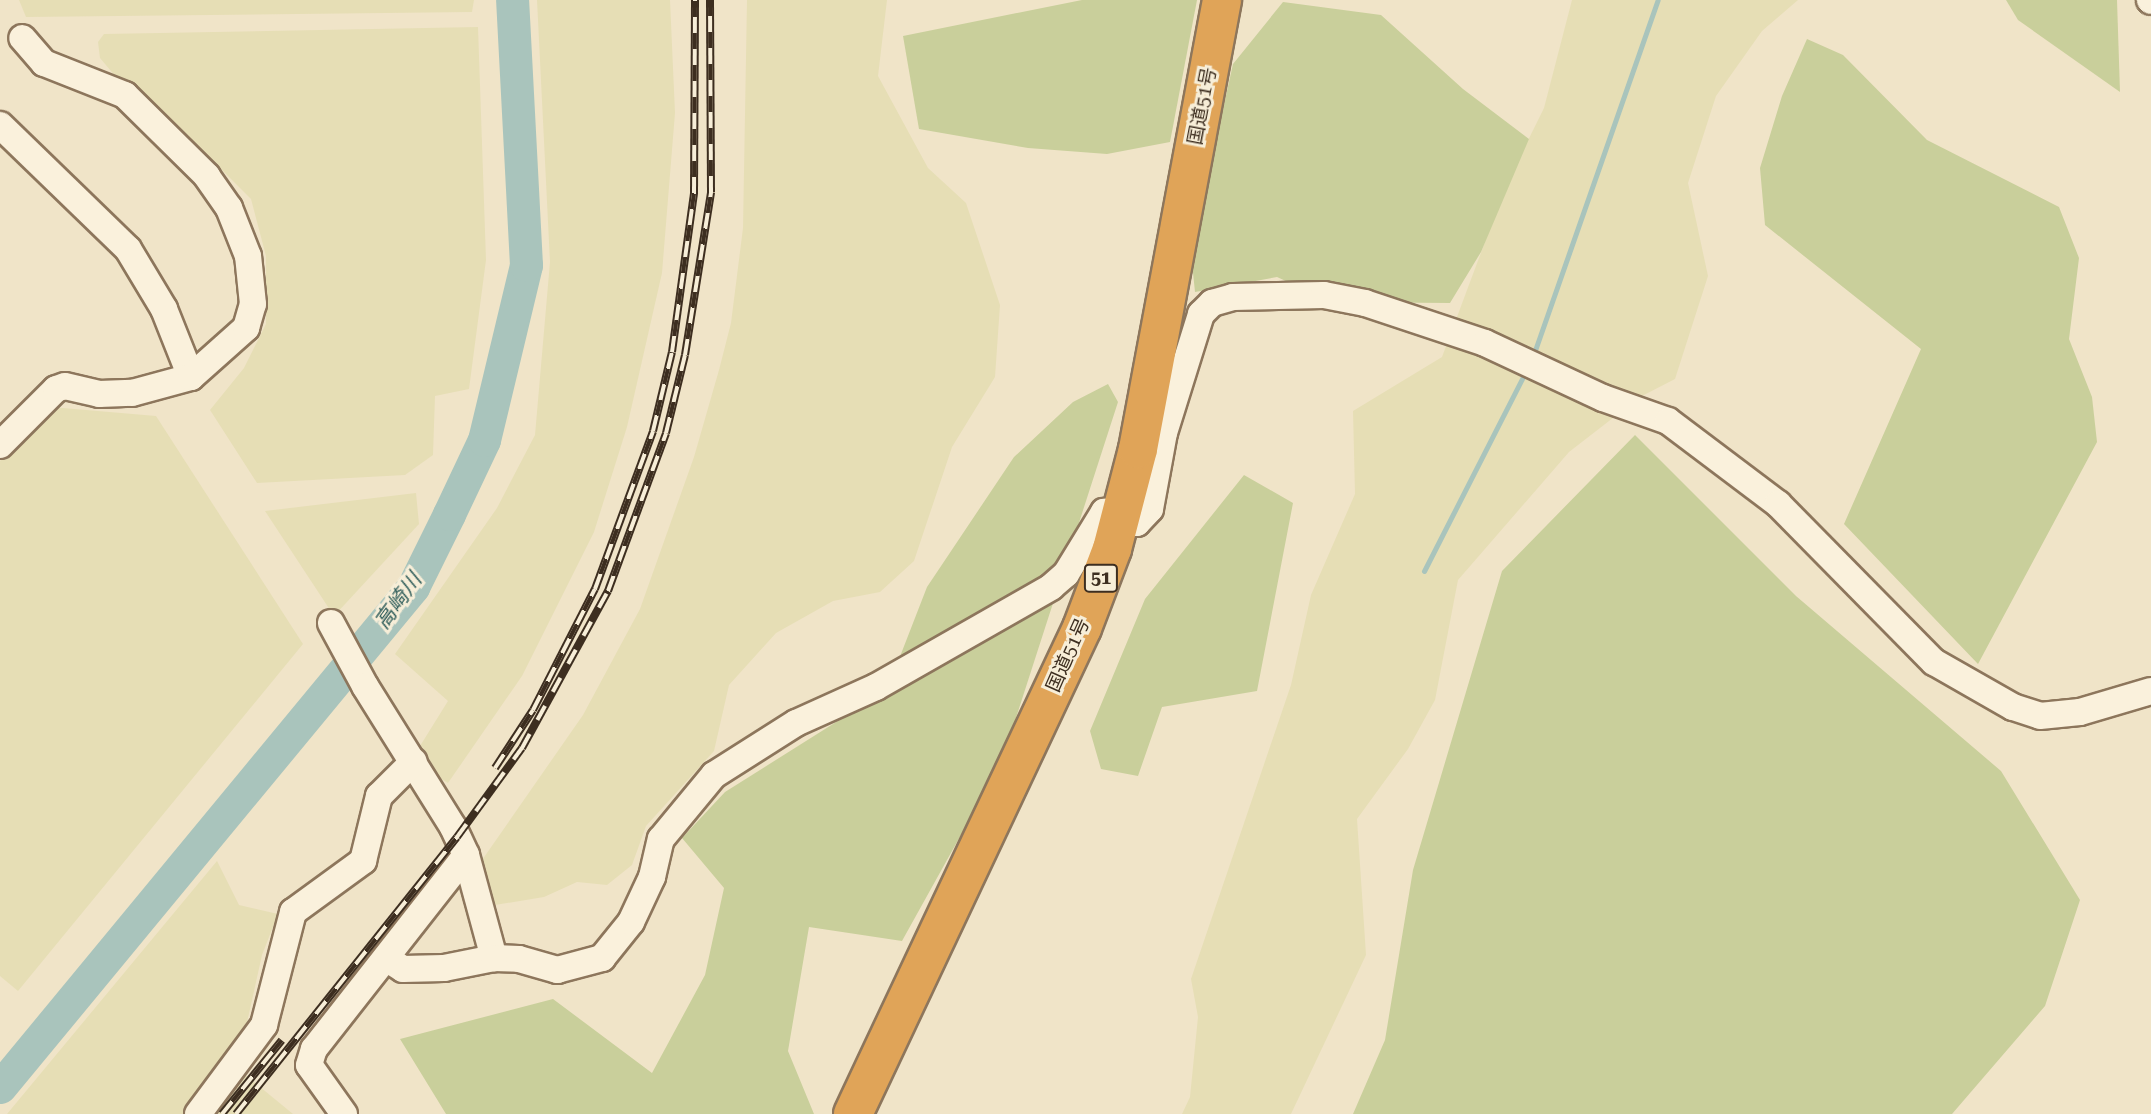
<!DOCTYPE html>
<html>
<head>
<meta charset="utf-8">
<style>
	body { margin:0 }
	#map { position:relative; width:2151px; height:1114px; overflow:hidden; background:#f0e4c8; font-family:"Roboto Serif","Noto Sans JP",serif }
	div>[style] { position:absolute }
	[style*='--x'] { left:calc(var(--x)*1px); top:calc(var(--y)*1px); width:calc(var(--w)*1px); rotate:calc(var(--a)*1deg) }
	.farmland>* { inset:0; background:#e6deb5 }
	.green>* { inset:0; background:#c9cf9b }
	.stream>* { height:5px; margin:-2.5px; padding:0 2.5px; transform-origin:2.5px; border-radius:2.5px; background:#a9c4bc }
	.river>* { height:33px; margin:-16.5px; padding:0 16.5px; transform-origin:16.5px; border-radius:16.5px; background:#a9c4bc }
	.roads { filter:drop-shadow(2px 0 #8d765c) drop-shadow(-2px 0 #8d765c) drop-shadow(0 2px #8d765c) drop-shadow(0 -2px #8d765c) }
	.minor>* { height:26px; margin:-13px; padding:0 13px; transform-origin:13px; border-radius:13px; background:#faf1dc }
	.highway>* { height:38px; margin:-19px; padding:0 19px; transform-origin:19px; border-radius:19px; background:#e0a458 }
	.rail>* { height:8px; margin-top:-4px; transform-origin:0; background:repeating-linear-gradient(90deg,#f7eed8 0 16px,#3d2e20 0 32px); box-sizing:border-box; border-block:2px solid #3d2e20 }
	span { translate:-50% -50%; white-space:nowrap; text-align:center; line-height:1.15; -webkit-text-stroke:6px #f7eed8; paint-order:stroke }
	.shield-label span { padding:2px 5px; background:#f7eed8; border:2px solid; border-radius:5px; -webkit-text-stroke-width:0 }
	.shield-label { font-size:18px; color:#3d2e20; font-weight:700 }
	.street-label { font-size:19px; color:#3d2e20 }
	.water-label { font-size:21px; color:#2f5d5a; font-style:italic }
</style>
</head>
<body>
<div id="map">
	<div class="farmland">
		<div style="clip-path:polygon(19px 0,474px 0,472px 12px,26px 17px)"></div>
		<div style="clip-path:polygon(537px 0,670px 0,675px 113px,662px 273px,627px 427px,594px 532px,522px 676px,448px 783px,428px 771px,420px 746px,448px 701px,395px 654px,497px 508px,535px 435px,550px 262px)"></div>
		<div style="clip-path:polygon(747px 0,887px 0,878px 76px,928px 168px,966px 203px,1000px 305px,995px 377px,952px 447px,914px 561px,880px 592px,833px 601px,776px 633px,729px 685px,714px 751px,646px 826px,632px 865px,607px 885px,577px 882px,544px 897px,495px 905px,480px 863px,583px 715px,640px 609px,694px 457px,719px 370px,731px 323px,743px 228px)"></div>
		<div style="clip-path:polygon(1572px 0,1798px 0,1762px 31px,1716px 96px,1688px 183px,1708px 276px,1675px 379px,1640px 397px,1569px 452px,1458px 580px,1435px 700px,1408px 749px,1357px 819px,1366px 955px,1291px 1114px,1182px 1114px,1190px 1097px,1198px 1017px,1191px 979px,1291px 685px,1311px 595px,1355px 494px,1353px 411px,1442px 357px,1507px 183px,1544px 108px)"></div>
		<div style="clip-path:polygon(478px 27px,486px 260px,469px 389px,435px 396px,433px 455px,405px 475px,257px 483px,210px 410px,244px 368px,266px 324px,266px 256px,251px 199px,147px 95px,116px 77px,100px 58px,98px 42px,104px 34px)"></div>
		<div style="clip-path:polygon(51px 407px,156px 416px,303px 644px,18px 991px,0 976px,0 461px)"></div>
		<div style="clip-path:polygon(416px 493px,419px 524px,334px 616px,265px 511px)"></div>
		<div style="clip-path:polygon(217px 861px,239px 905px,278px 914px,262px 955px,246px 1027px,226px 1059px,293px 1114px,7px 1114px)"></div>
	</div>
	<div class="green">
		<div style="clip-path:polygon(1082px 0,1197px 0,1170px 142px,1107px 154px,1028px 148px,919px 129px,903px 36px)"></div>
		<div style="clip-path:polygon(2006px 0,2117px 0,2120px 92px,2018px 20px)"></div>
		<div style="clip-path:polygon(1283px 2px,1381px 15px,1463px 89px,1529px 139px,1481px 252px,1450px 303px,1332px 302px,1277px 277px,1195px 292px,1191px 253px,1233px 64px)"></div>
		<div style="clip-path:polygon(1807px 39px,1843px 55px,1927px 140px,2059px 207px,2079px 258px,2069px 339px,2092px 397px,2097px 442px,1978px 664px,1844px 524px,1921px 349px,1765px 225px,1760px 168px,1782px 96px)"></div>
		<div style="clip-path:polygon(1108px 384px,1118px 402px,1002px 761px,902px 941px,809px 927px,788px 1051px,814px 1114px,446px 1114px,400px 1039px,553px 999px,652px 1073px,705px 975px,724px 888px,682px 838px,725px 792px,887px 690px,927px 587px,1014px 457px,1073px 402px)"></div>
		<div style="clip-path:polygon(1635px 435px,1796px 596px,2001px 771px,2080px 900px,2045px 1006px,1952px 1114px,1353px 1114px,1385px 1040px,1413px 870px,1502px 571px)"></div>
		<div style="clip-path:polygon(1244px 475px,1293px 503px,1257px 691px,1162px 707px,1138px 776px,1101px 769px,1090px 731px,1145px 599px)"></div>
	</div>
	<div class="stream">
		<div style="--x:1533;--y:356;--w:377;--a:-70.7"></div>
		<div style="--x:1424;--y:571;--w:225;--a:-63"></div>
	</div>
	<div class="river">
		<div style="--x:0;--y:1087;--w:649;--a:-50.44"></div>
		<div style="--x:413;--y:587;--w:81;--a:-63.7"></div>
		<div style="--x:449;--y:514;--w:82;--a:-64.7"></div>
		<div style="--x:484;--y:440;--w:180;--a:-76.5"></div>
		<div style="--x:526;--y:265;--w:265;--a:-93"></div>
	</div>
	<div class="roads">
		<div class="minor">
			<div style="--x:2150;--y:0;--w:1;--a:45"></div>
			<div style="--x:0;--y:125;--w:178;--a:44.1"></div>
			<div style="--x:128;--y:249;--w:70;--a:59"></div>
			<div style="--x:164;--y:309;--w:73;--a:68.3"></div>
			<div style="--x:0;--y:445;--w:79;--a:-45"></div>
			<div style="--x:56;--y:389;--w:9;--a:-18"></div>
			<div style="--x:65;--y:386;--w:35;--a:13"></div>
			<div style="--x:99;--y:394;--w:33;--a:-2"></div>
			<div style="--x:132;--y:393;--w:61;--a:-15.2"></div>
			<div style="--x:191;--y:377;--w:74;--a:-41.7"></div>
			<div style="--x:246;--y:328;--w:25;--a:-74"></div>
			<div style="--x:253;--y:304;--w:48;--a:-95.9"></div>
			<div style="--x:248;--y:256;--w:52;--a:-111.6"></div>
			<div style="--x:229;--y:208;--w:39;--a:-125"></div>
			<div style="--x:207;--y:176;--w:115;--a:-135.4"></div>
			<div style="--x:125;--y:95;--w:87;--a:-158.4"></div>
			<div style="--x:44;--y:63;--w:33;--a:-131"></div>
			<div style="--x:1119;--y:522;--w:18;--a:3"></div>
			<div style="--x:1137;--y:523;--w:19;--a:-47"></div>
			<div style="--x:1150;--y:509;--w:77;--a:-79.6"></div>
			<div style="--x:1164;--y:433;--w:125;--a:-72.7"></div>
			<div style="--x:1201;--y:314;--w:16;--a:-45"></div>
			<div style="--x:1212;--y:303;--w:22;--a:-16"></div>
			<div style="--x:1233;--y:297;--w:91;--a:-1.3"></div>
			<div style="--x:1324;--y:295;--w:42;--a:11"></div>
			<div style="--x:1365;--y:303;--w:126;--a:18.4"></div>
			<div style="--x:1485;--y:343;--w:130;--a:25"></div>
			<div style="--x:1603;--y:398;--w:69;--a:19.5"></div>
			<div style="--x:1668;--y:421;--w:138;--a:37"></div>
			<div style="--x:1778;--y:504;--w:222;--a:45.4"></div>
			<div style="--x:1934;--y:662;--w:91;--a:29.7"></div>
			<div style="--x:2013;--y:707;--w:28;--a:18"></div>
			<div style="--x:2040;--y:716;--w:40;--a:-5.7"></div>
			<div style="--x:2080;--y:712;--w:74;--a:-16.5"></div>
			<div style="--x:331;--y:623;--w:72;--a:61.6"></div>
			<div style="--x:365;--y:686;--w:166;--a:58"></div>
			<div style="--x:453;--y:827;--w:31;--a:65"></div>
			<div style="--x:466;--y:855;--w:107;--a:74.8"></div>
			<div style="--x:386;--y:958;--w:20;--a:33"></div>
			<div style="--x:403;--y:969;--w:41;--a:-1.4"></div>
			<div style="--x:444;--y:968;--w:51;--a:-11.3"></div>
			<div style="--x:494;--y:958;--w:25;--a:2"></div>
			<div style="--x:519;--y:959;--w:40;--a:16"></div>
			<div style="--x:557;--y:970;--w:47;--a:-14.9"></div>
			<div style="--x:602;--y:958;--w:46;--a:-51.1"></div>
			<div style="--x:631;--y:922;--w:50;--a:-65"></div>
			<div style="--x:652;--y:877;--w:39;--a:-77"></div>
			<div style="--x:661;--y:839;--w:83;--a:-50.4"></div>
			<div style="--x:714;--y:775;--w:97;--a:-32.4"></div>
			<div style="--x:796;--y:723;--w:88;--a:-24.2"></div>
			<div style="--x:876;--y:687;--w:202;--a:-29.7"></div>
			<div style="--x:1051;--y:587;--w:20;--a:-41"></div>
			<div style="--x:1066;--y:574;--w:73;--a:-58.5"></div>
			<div style="--x:1104;--y:512;--w:18;--a:-6"></div>
			<div style="--x:198;--y:1114;--w:111;--a:-53.4"></div>
			<div style="--x:264;--y:1025;--w:117;--a:-75.6"></div>
			<div style="--x:293;--y:912;--w:87;--a:-36.1"></div>
			<div style="--x:363;--y:861;--w:67;--a:-76.2"></div>
			<div style="--x:379;--y:796;--w:49;--a:-45"></div>
			<div style="--x:344;--y:1114;--w:60;--a:-125.5"></div>
			<div style="--x:309;--y:1065;--w:17;--a:-73"></div>
			<div style="--x:314;--y:1049;--w:246;--a:-51.9"></div>
		</div>
		<div class="highway">
			<div style="--x:853;--y:1114;--w:537;--a:-64.77"></div>
			<div style="--x:1082;--y:628;--w:85;--a:-69.2"></div>
			<div style="--x:1112;--y:549;--w:103;--a:-75.4"></div>
			<div style="--x:1138;--y:449;--w:457;--a:-79.4"></div>
		</div>
	</div>
	<div class="rail">
		<div style="--x:495;--y:768;--w:69;--a:-56.8"></div>
		<div style="--x:533;--y:710;--w:136;--a:-62.9"></div>
		<div style="--x:595;--y:589;--w:168;--a:-69.8"></div>
		<div style="--x:653;--y:431;--w:81;--a:-76.5"></div>
		<div style="--x:672;--y:352;--w:161;--a:-82.1"></div>
		<div style="--x:694;--y:193;--w:193;--a:-89.7"></div>
		<div style="--x:222;--y:1114;--w:95;--a:-51"></div>
		<div style="--x:236;--y:1114;--w:354;--a:-51.4"></div>
		<div style="--x:457;--y:837;--w:110;--a:-53.9"></div>
		<div style="--x:522;--y:748;--w:179;--a:-61.3"></div>
		<div style="--x:608;--y:591;--w:168;--a:-69.8"></div>
		<div style="--x:666;--y:433;--w:80;--a:-76.3"></div>
		<div style="--x:685;--y:355;--w:165;--a:-80.9"></div>
		<div style="--x:711;--y:192;--w:192;--a:-90.3"></div>
	</div>
	<div class="shield-label">
		<span style="left:1101px;top:578px">51</span>
	</div>
	<div class="street-label">
		<span style="left:1202px;top:106px;rotate:-79deg">国道51号</span>
		<span style="left:1068px;top:655px;rotate:-66deg">国道51号</span>
	</div>
	<div class="water-label">
		<span style="left:398px;top:601px;rotate:-54deg">高崎川</span>
	</div>
</div>
</body>
</html>
